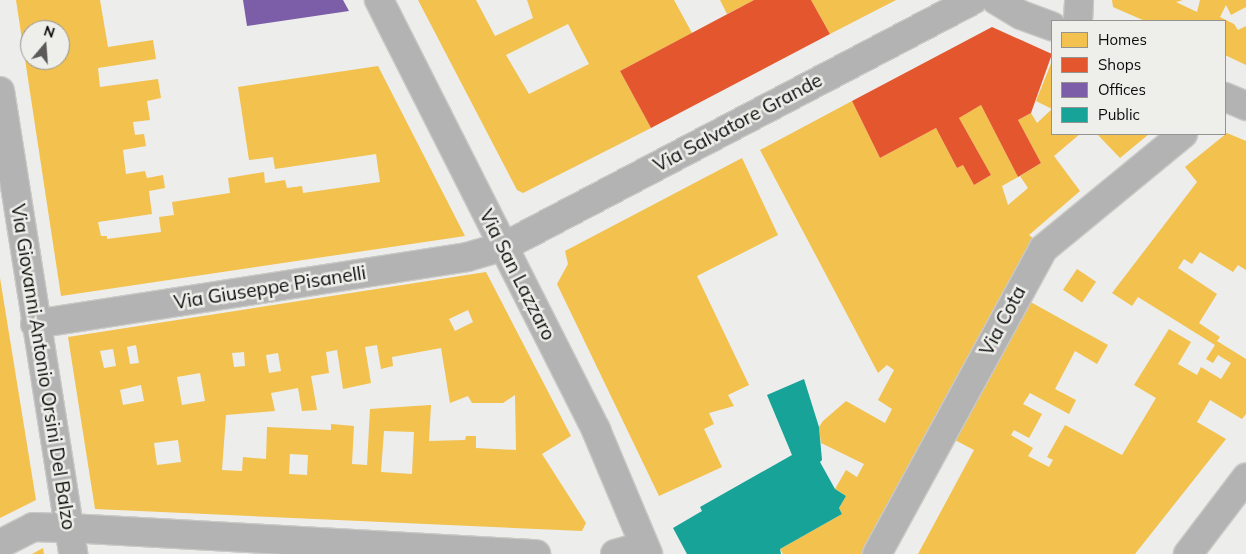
<!DOCTYPE html>
<html>
<head>
<meta charset="utf-8">
<style>
	body { margin:0 }
	#map { position:relative; width:1246px; height:554px; overflow:hidden; background:#ededeb; font-family:Mulish,sans-serif }
	div>[style] { position:absolute }
	[style*='--x'] { left:calc(var(--x)*1px); top:calc(var(--y)*1px); width:calc(var(--w)*1px); rotate:calc(var(--a)*1deg) }
	.homes>* { inset:0; background:#f2c14e; transform-origin:0 0 }
	.shops>* { inset:0; background:#e4572e }
	.offices>* { inset:0; background:#7b5ea7 }
	.public>* { inset:0; background:#17a398 }
	.roads { filter:drop-shadow(1px 0 #c9c9c7) drop-shadow(-1px 0 #c9c9c7) drop-shadow(0 1px #c9c9c7) drop-shadow(0 -1px #c9c9c7) }
	.street>* { height:28px; margin:-14px; padding:0 14px; transform-origin:14px; border-radius:14px; background:#b3b3b3 }
	span { translate:-50% -50%; white-space:nowrap; text-align:center; line-height:1.15; -webkit-text-stroke:5px #eeeeea; paint-order:stroke }
	.street-label { font-size:19px; color:#0c0b0a }
	.legend { position:absolute; left:1051px; top:20px; width:175px; height:115px; box-sizing:border-box; background:#eeeeea; border:1px solid #949390; margin:0; padding:6px 9px; list-style:none; font-size:15px; color:#0c0b0a }
	.legend li { display:flex; align-items:center; gap:10px; height:25px }
	.legend b { width:25px; border:1px solid #949390 }
	.north { position:absolute; left:20px; top:20px; width:50px; height:50px; box-sizing:border-box; background:#eeeeea; border:1px solid #949390; border-radius:50%; rotate:18deg; font-size:14px; font-weight:700; line-height:20px; text-align:center; color:#0c0b0a }
	.north::after { content:''; display:block; margin:auto; width:18px; height:22px; background:#5b5a59; clip-path:polygon(50% 0,100% 100%,50% 72%,0 100%) }
</style>
</head>
<body>
<div id="map">
	<div class="homes">
		<div style="clip-path:polygon(evenodd,16px 0,100px 0,108px 47px,153px 40px,156px 59px,98px 68px,100px 87px,158px 79px,161px 98px,147px 101px,150px 120px,133px 122px,135px 135px,144px 134px,146px 146px,123px 150px,126px 174px,145px 171px,147px 178px,163px 175px,165px 188px,149px 191px,152px 214px,98px 222px,101px 236px,107px 236px,107px 239px,161px 232px,159px 217px,174px 215px,172px 202px,230px 193px,228px 178px,264px 172px,265px 183px,285px 180px,287px 188px,302px 186px,303px 193px,380px 182px,376px 154px,275px 169px,273px 157px,249px 160px,238px 87px,378px 66px,465px 236px,61px 296px,16px 0,30px 30px,60px 30px,60px 60px,30px 60px,30px 30px)"></div>
		<div style="clip-path:polygon(evenodd,418px 0,476px 0,495px 36px,533px 18px,527px 0,674px 0,692px 33px,620px 71px,651px 128px,523px 193px,517px 190px,418px 0,568px 24px,589px 64px,529px 94px,506px 55px,568px 24px)"></div>
		<div style="clip-path:polygon(720px 0,754px 0,727px 14px)"></div>
		<div style="clip-path:polygon(811px 0,896px 0,830px 34px)"></div>
		<div style="clip-path:polygon(1112px 0,1183px 0,1176px 2px,1197px 12px,1200px 0,1246px 0,1246px 7px,1231px 15px,1226px 5px,1220px 17px,1234px 24px,1238px 30px,1246px 26px,1246px 65px,1225px 55px,1225px 21px,1145px 21px,1113px 7px)"></div>
		<div style="clip-path:polygon(1052px 61px,1052px 109px,1036px 101px)"></div>
		<div style="clip-path:polygon(852px 101px,880px 158px,936px 128px,957px 168px,963px 165px,974px 185px,991px 175px,959px 118px,981px 105px,1018px 177px,1002px 186px,1008px 205px,1028px 188px,1020px 176px,1041px 163px,1018px 120px,1031px 113px,1037px 123px,1052px 109px,1052px 134px,1080px 134px,1054px 156px,1080px 191px,1029px 235px,1034px 239px,862px 554px,783px 554px,780px 549px,842px 514px,839px 508px,846px 496px,835px 489px,846px 470px,857px 477px,864px 464px,821px 443px,819px 427px,823px 421px,846px 401px,885px 423px,892px 409px,878px 400px,894px 370px,887px 365px,878px 373px,760px 150px)"></div>
		<div style="clip-path:polygon(1227px 133px,1246px 141px,1246px 270px,1238px 265px,1233px 272px,1200px 252px,1192px 264px,1184px 259px,1178px 268px,1217px 294px,1199px 323px,1220px 337px,1217px 341px,1246px 359px,1246px 414px,1242px 419px,1210px 400px,1197px 422px,1226px 439px,1135px 554px,918px 554px,974px 450px,953px 439px,1027px 300px,1108px 345px,1097px 364px,1075px 351px,1055px 389px,1076px 400px,1069px 414px,1030px 393px,1023px 404px,1042px 414px,1029px 438px,1014px 430px,1011px 435px,1033px 448px,1028px 456px,1049px 467px,1053px 460px,1047px 457px,1065px 425px,1122px 455px,1156px 398px,1134px 385px,1169px 329px,1191px 342px,1178px 364px,1197px 375px,1201px 367px,1221px 379px,1231px 363px,1218px 355px,1213px 363px,1206px 359px,1215px 345px,1138px 297px,1132px 306px,1112px 293px,1197px 182px,1185px 167px)"></div>
		<div style="clip-path:polygon(1097px 134px,1149px 134px,1120px 158px)"></div>
		<div style="clip-path:polygon(742px 158px,778px 235px,697px 276px,749px 385px,728px 395px,734px 406px,709px 413px,714px 424px,704px 429px,722px 467px,659px 496px,557px 284px,568px 264px,565px 251px)"></div>
		<div style="left:1077px;top:269px;width:23px;height:25px;rotate:34deg"></div>
		<div style="clip-path:polygon(evenodd,486px 272px,571px 436px,542px 454px,586px 523px,582px 531px,95px 509px,68px 337px,486px 272px,468px 310px,473px 322px,455px 331px,449px 319px,468px 310px,486px 272px,136px 345px,139px 363px,130px 364px,127px 347px,136px 345px,486px 272px,377px 345px,381px 369px,393px 366px,392px 357px,441px 348px,450px 403px,468px 396px,472px 403px,503px 403px,515px 395px,516px 450px,476px 448px,476px 436px,466px 436px,465px 440px,429px 441px,431px 405px,415px 406px,370px 409px,367px 465px,352px 464px,354px 426px,331px 424px,331px 430px,267px 427px,266px 459px,243px 457px,242px 471px,222px 470px,226px 415px,275px 411px,271px 393px,298px 388px,302px 411px,317px 410px,311px 376px,329px 373px,326px 352px,337px 350px,343px 389px,371px 383px,365px 347px,377px 345px,486px 272px,113px 349px,116px 366px,104px 368px,100px 351px,113px 349px,486px 272px,244px 352px,245px 366px,234px 367px,232px 353px,244px 352px,486px 272px,278px 353px,281px 371px,269px 373px,266px 355px,278px 353px,486px 272px,200px 373px,205px 401px,182px 405px,177px 377px,200px 373px,486px 272px,141px 385px,144px 401px,123px 405px,120px 390px,141px 385px,486px 272px,384px 431px,414px 432px,412px 474px,381px 472px,384px 431px,486px 272px,178px 440px,181px 462px,157px 465px,154px 443px,178px 440px,486px 272px,290px 454px,308px 455px,307px 475px,289px 474px,290px 454px)"></div>
		<div style="clip-path:polygon(0 278px,36px 500px,0 518px)"></div>
		<div style="clip-path:polygon(43px 548px,44px 554px,32px 554px)"></div>
	</div>
	<div class="shops">
		<div style="clip-path:polygon(754px 0,811px 0,830px 34px,651px 128px,620px 71px)"></div>
		<div style="clip-path:polygon(992px 27px,1052px 54px,1031px 113px,1018px 120px,1041px 163px,1018px 177px,981px 105px,959px 118px,991px 175px,974px 185px,963px 165px,957px 168px,936px 128px,880px 158px,852px 101px)"></div>
	</div>
	<div class="offices">
		<div style="clip-path:polygon(243px 0,343px 0,349px 11px,247px 26px)"></div>
	</div>
	<div class="public">
		<div style="clip-path:polygon(804px 379px,819px 427px,822px 460px,820px 462px,835px 489px,846px 496px,839px 508px,842px 514px,780px 549px,781px 554px,687px 554px,673px 528px,702px 511px,700px 507px,792px 455px,767px 395px)"></div>
	</div>
	<div class="roads">
		<div class="street">
			<div style="--x:379;--y:0;--w:482;--a:63.2"></div>
			<div style="--x:596;--y:430;--w:134;--a:67.2"></div>
			<div style="--x:996;--y:0;--w:29;--a:31"></div>
			<div style="--x:1021;--y:15;--w:33;--a:20"></div>
			<div style="--x:1078;--y:21;--w:21;--a:-87"></div>
			<div style="--x:0;--y:91;--w:469;--a:81"></div>
			<div style="--x:1225;--y:97;--w:23;--a:23"></div>
			<div style="--x:35;--y:324;--w:437;--a:-8.8"></div>
			<div style="--x:467;--y:257;--w:37;--a:-16"></div>
			<div style="--x:503;--y:247;--w:531;--a:-27.72"></div>
			<div style="--x:0;--y:544;--w:37;--a:-27"></div>
			<div style="--x:33;--y:527;--w:36;--a:2"></div>
			<div style="--x:69;--y:528;--w:468;--a:3.2"></div>
			<div style="--x:615;--y:554;--w:29;--a:-16"></div>
			<div style="--x:877;--y:554;--w:347;--a:-61.4"></div>
			<div style="--x:1043;--y:249;--w:181;--a:-39.4"></div>
			<div style="--x:1188;--y:554;--w:96;--a:-52.7"></div>
		</div>
	</div>
	<div class="street-label">
		<span style="left:738px;top:123px;rotate:-28deg">Via Salvatore Grande</span>
		<span style="left:517px;top:275px;rotate:63deg">Via San Lazzaro</span>
		<span style="left:270px;top:288px;rotate:-9deg">Via Giuseppe Pisanelli</span>
		<span style="left:1003px;top:321px;rotate:-62deg">Via Cota</span>
		<span style="left:43px;top:367px;rotate:81deg">Via Giovanni Antonio Orsini Del Balzo</span>
	</div>
	<ul class="legend">
	<li><b style="height:14px;background:#f2c14e"></b>Homes</li>
	<li><b style="height:14px;background:#e4572e"></b>Shops</li>
	<li><b style="height:14px;background:#7b5ea7"></b>Offices</li>
	<li><b style="height:14px;background:#17a398"></b>Public</li>
	</ul>
	<div class="north">N</div>
</div>
</body>
</html>
